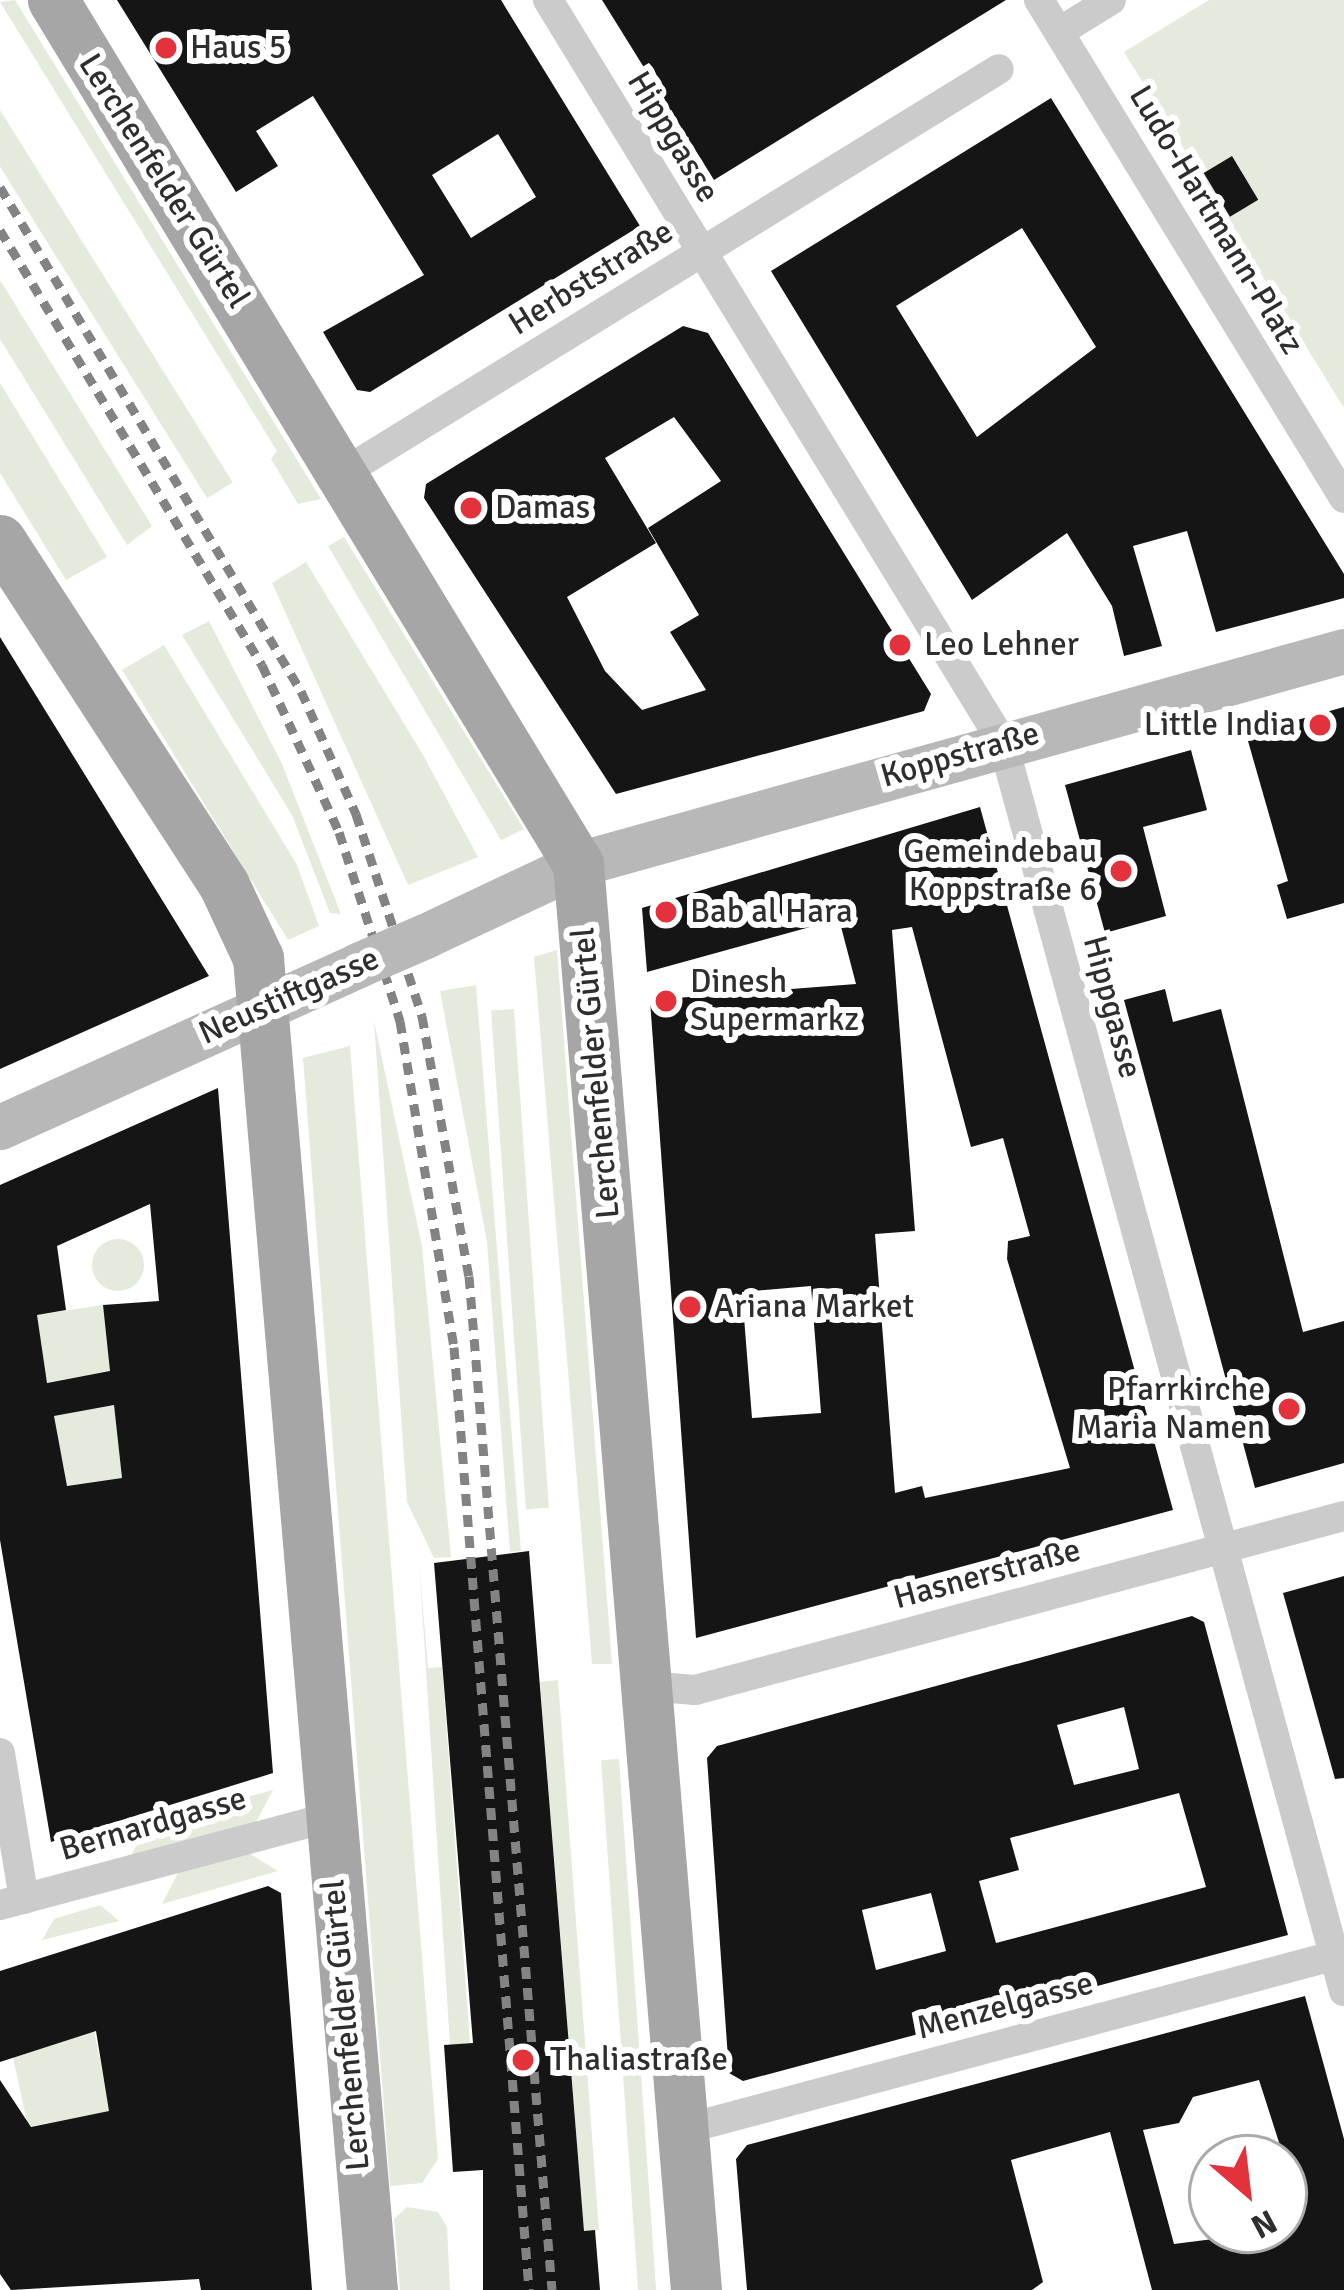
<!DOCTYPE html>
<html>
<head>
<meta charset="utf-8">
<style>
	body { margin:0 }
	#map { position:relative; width:1344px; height:2290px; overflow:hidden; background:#fff; font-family:Signika,sans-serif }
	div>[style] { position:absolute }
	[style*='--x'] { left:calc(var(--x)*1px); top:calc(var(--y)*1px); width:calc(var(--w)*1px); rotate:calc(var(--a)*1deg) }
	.green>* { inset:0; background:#e4ebdc; transform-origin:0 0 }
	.round { border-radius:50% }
	.building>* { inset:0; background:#151515; transform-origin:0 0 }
	.street>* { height:30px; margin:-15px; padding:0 15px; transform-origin:15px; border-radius:15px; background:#cbcbcb }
	.secondary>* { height:45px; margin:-22.5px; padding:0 22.5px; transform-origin:22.5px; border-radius:22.5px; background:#b8b8b8 }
	.primary>* { height:51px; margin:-25.5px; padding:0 25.5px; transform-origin:25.5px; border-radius:25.5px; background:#a6a6a6 }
	.rail>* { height:9px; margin-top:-4.5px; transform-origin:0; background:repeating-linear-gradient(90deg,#838383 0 12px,transparent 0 21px) }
	.secondary-bridge>* { height:45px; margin:-22.5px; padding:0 22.5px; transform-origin:22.5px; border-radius:22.5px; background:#b8b8b8 }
	.dots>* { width:33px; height:33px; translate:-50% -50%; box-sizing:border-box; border:6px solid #fff; border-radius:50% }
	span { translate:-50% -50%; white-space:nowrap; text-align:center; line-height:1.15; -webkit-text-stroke:12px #fff; paint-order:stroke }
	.poi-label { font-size:33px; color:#2e2e2e }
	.left { translate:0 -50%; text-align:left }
	.right { translate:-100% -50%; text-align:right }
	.street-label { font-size:33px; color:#2e2e2e }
	.north { position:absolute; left:1188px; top:2134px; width:120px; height:120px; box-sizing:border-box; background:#fff; border:3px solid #ababab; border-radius:50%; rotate:152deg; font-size:33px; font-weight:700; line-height:48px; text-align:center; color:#2e2e2e }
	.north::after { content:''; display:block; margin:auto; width:42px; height:54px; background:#e4323d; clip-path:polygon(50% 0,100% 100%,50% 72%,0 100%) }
</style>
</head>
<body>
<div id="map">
	<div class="green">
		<div style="clip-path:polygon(15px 0,321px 499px,298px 504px,271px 459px,277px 451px,0 2px)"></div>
		<div style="clip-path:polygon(1209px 0,1344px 0,1344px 408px,1124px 52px)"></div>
		<div style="left:0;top:110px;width:439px;height:30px;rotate:58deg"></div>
		<div style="clip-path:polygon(0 280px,152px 526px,127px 545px,0 339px)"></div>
		<div style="clip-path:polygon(0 383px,107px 557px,66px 580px,0 473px)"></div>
		<div style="clip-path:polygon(344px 537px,524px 829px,501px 840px,328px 546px)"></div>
		<div style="clip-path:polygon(306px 562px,423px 755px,478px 857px,408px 885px,272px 583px)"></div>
		<div style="clip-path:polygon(209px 621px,282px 764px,341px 914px,330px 913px,292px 815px,182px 635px)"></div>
		<div style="clip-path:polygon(164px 645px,297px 865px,319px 926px,288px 940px,122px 670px)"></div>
		<div style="clip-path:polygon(557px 950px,612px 1664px,592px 1664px,534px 957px)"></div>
		<div style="clip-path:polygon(476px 985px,521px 1551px,510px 1552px,487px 1242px,440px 991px)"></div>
		<div style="left:514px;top:1009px;width:500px;height:23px;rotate:86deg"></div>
		<div style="clip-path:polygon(374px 1021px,422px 1246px,451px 1557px,434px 1558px,407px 1502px)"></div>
		<div style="clip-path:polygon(350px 1046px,438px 2159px,422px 2183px,390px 2186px,303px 1058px)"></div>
		<div class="round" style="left:92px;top:1239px;width:52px;height:52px"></div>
		<div style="clip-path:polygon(103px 1305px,122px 1478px,65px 1486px,48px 1417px,114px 1405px,110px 1372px,47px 1382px,29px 1316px)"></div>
		<div style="clip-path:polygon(419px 1560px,428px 1668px,442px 1667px,470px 2043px,450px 2045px)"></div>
		<div style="clip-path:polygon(558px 1680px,599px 2230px,584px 2231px,540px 1682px)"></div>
		<div style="left:619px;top:1759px;width:533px;height:18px;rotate:86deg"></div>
		<div style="clip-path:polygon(273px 1790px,256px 1822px,128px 1862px,147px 1824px)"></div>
		<div style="clip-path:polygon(242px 1849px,278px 1871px,162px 1904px,180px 1869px)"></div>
		<div style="clip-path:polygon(100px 1905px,119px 1921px,42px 1940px,54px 1919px)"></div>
		<div style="clip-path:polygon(91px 2015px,110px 2111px,28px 2127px,9px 2039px,47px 2047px,70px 2039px,66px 2023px)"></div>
		<div style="clip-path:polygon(407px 2207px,438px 2212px,447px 2227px,450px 2290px,400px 2290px,394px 2219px)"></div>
	</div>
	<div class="building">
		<div style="clip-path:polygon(evenodd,117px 0,501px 0,640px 226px,370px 392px,357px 390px,323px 332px,424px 275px,313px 96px,256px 131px,278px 166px,236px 192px,117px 0,498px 134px,536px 197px,471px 238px,432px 175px,498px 134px)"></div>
		<div style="clip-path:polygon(602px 0,1006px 0,714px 180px)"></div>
		<div style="clip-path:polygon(evenodd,1051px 98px,1344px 574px,1344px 598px,1216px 632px,1187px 531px,1133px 546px,1162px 646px,1124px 656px,1112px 606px,1067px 533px,972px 600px,771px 271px,1051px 98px,1022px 228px,1096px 347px,977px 437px,896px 306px,1022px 228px)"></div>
		<div style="left:1232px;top:156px;width:51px;height:33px;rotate:59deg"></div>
		<div style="clip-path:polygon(evenodd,683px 326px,708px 333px,931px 694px,924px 711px,616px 794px,424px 498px,426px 484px,683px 326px,674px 417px,721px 481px,648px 528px,699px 615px,670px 632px,706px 690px,642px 710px,605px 671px,567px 597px,656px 543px,605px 458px,674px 417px)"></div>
		<div style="clip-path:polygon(0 637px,209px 976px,0 1069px)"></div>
		<div style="clip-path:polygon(1344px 707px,1344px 903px,1287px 919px,1277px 885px,1288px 881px,1246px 734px)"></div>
		<div style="clip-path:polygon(1191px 750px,1207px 810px,1143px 827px,1166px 916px,1105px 933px,1065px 785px)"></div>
		<div style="clip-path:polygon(evenodd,980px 807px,1173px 1510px,696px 1638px,650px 1000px,856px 984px,839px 919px,647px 972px,642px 908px,980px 807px,912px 927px,971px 1147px,1003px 1138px,1030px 1236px,1008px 1241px,1007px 1259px,1070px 1468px,925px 1498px,922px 1486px,895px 1493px,875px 1234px,915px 1231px,892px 930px,912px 927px,980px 807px,811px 1286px,821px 1413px,752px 1418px,742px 1292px,811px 1286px)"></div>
		<div style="clip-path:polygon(1165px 989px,1173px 1022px,1221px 1009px,1303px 1332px,1344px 1321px,1344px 1463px,1255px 1488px,1124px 1000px)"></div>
		<div style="clip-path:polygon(evenodd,218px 1088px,273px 1773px,51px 1842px,0 1540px,0 1185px,218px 1088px,150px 1204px,159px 1301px,103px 1305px,110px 1371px,47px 1383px,37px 1315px,66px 1310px,57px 1246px,150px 1204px,218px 1088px,114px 1405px,122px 1478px,67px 1486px,54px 1416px,114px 1405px)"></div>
		<div style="clip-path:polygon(529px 1551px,584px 2231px,595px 2230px,600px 2290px,483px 2290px,483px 2170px,453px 2172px,444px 2045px,473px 2043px,434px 1563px)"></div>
		<div style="clip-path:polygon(1344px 1576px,1344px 1778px,1335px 1779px,1283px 1593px)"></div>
		<div style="clip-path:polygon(evenodd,1192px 1616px,1204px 1622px,1288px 1935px,743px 2081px,729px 2073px,707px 1758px,717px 1746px,1192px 1616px,1124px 1707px,1139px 1769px,1074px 1785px,1057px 1725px,1124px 1707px,1192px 1616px,1179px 1793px,1206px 1887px,996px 1943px,979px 1881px,1019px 1870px,1010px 1838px,1179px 1793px,1192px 1616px,931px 1893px,946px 1951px,876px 1970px,862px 1910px,931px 1893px)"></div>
		<div style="clip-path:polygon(268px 1886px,281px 1893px,312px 2290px,201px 2290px,199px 2279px,11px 2290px,0 2274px,0 2080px,31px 2127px,109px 2111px,96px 2031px,0 2062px,0 1971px)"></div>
		<div style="clip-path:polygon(evenodd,1305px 1996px,1344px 2139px,1344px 2290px,1152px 2290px,1110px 2132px,1011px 2160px,1043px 2282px,1032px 2290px,747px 2290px,736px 2159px,747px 2145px,1305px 1996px,1259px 2080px,1284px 2158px,1284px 2230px,1174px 2244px,1143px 2130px,1179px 2123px,1193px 2097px,1259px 2080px)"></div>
	</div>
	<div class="street">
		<div style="--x:548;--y:0;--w:871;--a:58.52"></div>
		<div style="--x:1003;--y:743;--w:1294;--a:74.72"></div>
		<div style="--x:1039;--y:0;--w:584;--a:58.51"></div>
		<div style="--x:1059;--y:32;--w:61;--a:-31.6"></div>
		<div style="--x:343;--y:473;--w:770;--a:-31.63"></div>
		<div style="--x:647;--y:1686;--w:48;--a:4.8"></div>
		<div style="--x:695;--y:1690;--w:672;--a:-15.01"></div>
		<div style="--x:0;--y:1753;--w:148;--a:80.7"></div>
		<div style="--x:0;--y:1905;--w:338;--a:-14.9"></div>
		<div style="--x:685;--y:2129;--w:682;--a:-14.95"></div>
	</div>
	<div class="secondary">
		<div style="--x:425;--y:936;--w:169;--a:-25.2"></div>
		<div style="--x:578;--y:864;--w:795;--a:-15.54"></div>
		<div style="--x:0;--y:1127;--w:393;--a:-24.3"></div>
	</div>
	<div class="primary">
		<div style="--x:53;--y:0;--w:1011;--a:58.72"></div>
		<div style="--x:578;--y:864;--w:1431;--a:85.27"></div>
		<div style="--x:0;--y:540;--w:411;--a:57"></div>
		<div style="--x:224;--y:885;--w:81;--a:65"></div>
		<div style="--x:258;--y:958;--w:1337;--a:85.11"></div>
	</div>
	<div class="rail">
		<div style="--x:0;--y:187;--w:587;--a:59.15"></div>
		<div style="--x:301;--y:691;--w:135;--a:65.9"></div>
		<div style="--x:356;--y:814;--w:213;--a:71.9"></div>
		<div style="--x:422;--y:1016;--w:264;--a:79.8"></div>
		<div style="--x:469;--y:1276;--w:1017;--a:85.32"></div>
		<div style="--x:0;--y:230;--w:508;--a:58.94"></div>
		<div style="--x:262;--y:665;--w:184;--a:65.2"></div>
		<div style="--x:339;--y:832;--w:199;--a:72.1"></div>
		<div style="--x:400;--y:1021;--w:330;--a:80.6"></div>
		<div style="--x:454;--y:1347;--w:946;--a:85.45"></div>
	</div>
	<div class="secondary-bridge">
		<div style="--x:358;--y:965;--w:73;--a:-23.4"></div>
	</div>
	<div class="dots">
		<div style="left:166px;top:48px;background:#e4323d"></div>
		<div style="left:471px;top:508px;background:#e4323d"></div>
		<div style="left:900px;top:645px;background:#e4323d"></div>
		<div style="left:1320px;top:725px;background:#e4323d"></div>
		<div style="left:1121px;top:871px;background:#e4323d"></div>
		<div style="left:666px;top:912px;background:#e4323d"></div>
		<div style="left:666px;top:1001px;background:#e4323d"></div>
		<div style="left:690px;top:1307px;background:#e4323d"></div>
		<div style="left:1289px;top:1409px;background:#e4323d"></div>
		<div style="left:523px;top:2060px;background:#e4323d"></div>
	</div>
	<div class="poi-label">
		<span class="left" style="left:190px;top:48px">Haus 5</span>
		<span class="left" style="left:495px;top:508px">Damas</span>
		<span class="left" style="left:924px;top:645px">Leo Lehner</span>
		<span class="right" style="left:1296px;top:725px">Little India</span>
		<span class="right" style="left:1097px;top:871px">Gemeindebau<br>Koppstraße 6</span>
		<span class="left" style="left:690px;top:912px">Bab al Hara</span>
		<span class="left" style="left:690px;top:1001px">Dinesh<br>Supermarkz</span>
		<span class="left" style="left:714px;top:1307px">Ariana Market</span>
		<span class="right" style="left:1265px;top:1409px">Pfarrkirche<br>Maria Namen</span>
		<span class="left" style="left:550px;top:2060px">Thaliastraße</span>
	</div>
	<div class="street-label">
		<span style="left:673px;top:137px;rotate:59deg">Hippgasse</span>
		<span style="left:164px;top:181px;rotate:58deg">Lerchenfelder Gürtel</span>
		<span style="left:1216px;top:220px;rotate:59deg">Ludo-Hartmann-Platz</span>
		<span style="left:591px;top:278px;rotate:-32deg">Herbststraße</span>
		<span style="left:960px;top:755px;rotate:-16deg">Koppstraße</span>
		<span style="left:289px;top:996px;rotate:-24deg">Neustiftgasse</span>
		<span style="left:1112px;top:1007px;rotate:75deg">Hippgasse</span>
		<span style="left:596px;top:1073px;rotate:-95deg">Lerchenfelder Gürtel</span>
		<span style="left:987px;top:1574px;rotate:-15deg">Hasnerstraße</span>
		<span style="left:153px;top:1824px;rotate:-16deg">Bernardgasse</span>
		<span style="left:1005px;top:2006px;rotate:-15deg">Menzelgasse</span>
		<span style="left:346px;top:2025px;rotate:-95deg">Lerchenfelder Gürtel</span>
	</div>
	<div class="north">N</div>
</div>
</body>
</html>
